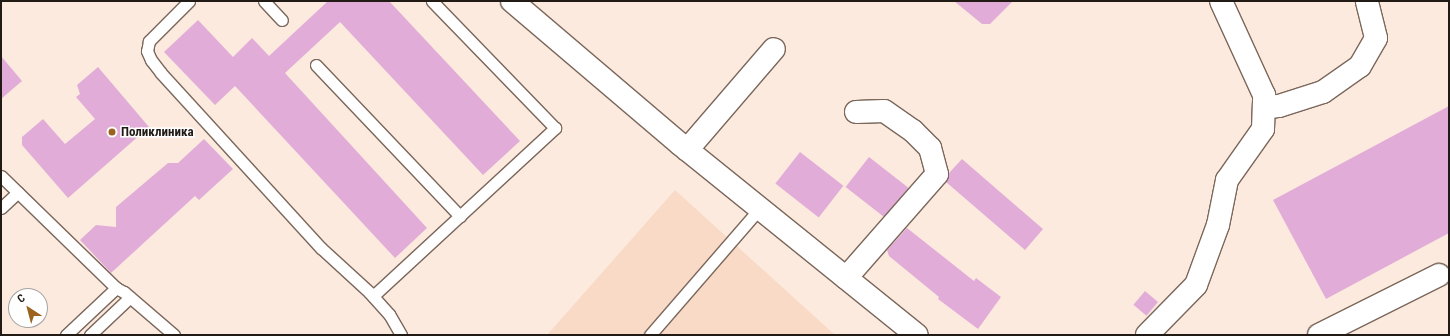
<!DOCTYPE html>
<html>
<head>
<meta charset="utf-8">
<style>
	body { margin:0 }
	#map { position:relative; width:1450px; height:336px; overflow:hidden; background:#fceade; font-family:"Roboto Condensed",sans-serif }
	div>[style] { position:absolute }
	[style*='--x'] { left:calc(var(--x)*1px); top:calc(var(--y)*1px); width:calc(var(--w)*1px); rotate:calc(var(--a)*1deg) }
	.built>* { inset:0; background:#f8dac7 }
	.building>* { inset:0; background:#e1add8; transform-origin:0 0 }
	.roads { filter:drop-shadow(1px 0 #7b675b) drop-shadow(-1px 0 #7b675b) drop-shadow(0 1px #7b675b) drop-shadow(0 -1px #7b675b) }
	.service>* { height:11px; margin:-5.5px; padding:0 5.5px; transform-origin:5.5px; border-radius:5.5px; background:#fff }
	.minor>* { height:22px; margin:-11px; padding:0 11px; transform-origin:11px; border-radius:11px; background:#fff }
	.dots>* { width:11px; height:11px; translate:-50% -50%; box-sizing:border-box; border:2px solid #fff; border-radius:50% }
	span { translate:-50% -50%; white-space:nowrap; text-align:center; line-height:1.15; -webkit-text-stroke:3px #fff; paint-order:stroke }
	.poi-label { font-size:13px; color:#221a15; font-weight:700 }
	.left { translate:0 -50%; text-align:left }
	.frame { position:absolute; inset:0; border:2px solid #221a15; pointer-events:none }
	.north { position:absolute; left:8px; top:288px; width:40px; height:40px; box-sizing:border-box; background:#fff; border:1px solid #a7a3a1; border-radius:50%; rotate:324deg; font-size:11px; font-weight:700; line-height:16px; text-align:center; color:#221a15 }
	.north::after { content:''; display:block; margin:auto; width:14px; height:18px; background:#9b631e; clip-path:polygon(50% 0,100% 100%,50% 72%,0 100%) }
</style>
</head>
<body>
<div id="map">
	<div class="built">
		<div style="clip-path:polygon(675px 190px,835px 335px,547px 335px)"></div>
	</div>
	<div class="building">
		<div style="clip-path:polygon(328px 1px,389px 1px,520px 141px,483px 175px,340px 22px,285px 73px,427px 228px,395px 258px,235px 86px,215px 105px,164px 52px,198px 20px,233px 57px,252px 38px,269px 56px)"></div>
		<div style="clip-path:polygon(954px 1px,1013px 1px,990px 24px,982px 24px)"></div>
		<div style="clip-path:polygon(1px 56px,22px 81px,1px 99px)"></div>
		<div style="clip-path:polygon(98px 67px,149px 127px,68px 198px,22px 145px,22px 137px,43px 119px,65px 144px,95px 119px,76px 97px,80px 94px,77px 85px)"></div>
		<div style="clip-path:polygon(1449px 106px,1449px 233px,1326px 299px,1273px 200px)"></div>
		<div style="clip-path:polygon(204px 139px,233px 169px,199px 200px,195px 196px,111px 273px,80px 240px,96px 225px,116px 227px,116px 207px,168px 163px,178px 163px)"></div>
		<div style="left:800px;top:152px;width:55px;height:40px;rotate:38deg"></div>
		<div style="left:869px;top:157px;width:50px;height:38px;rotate:38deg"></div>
		<div style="clip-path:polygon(962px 159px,1043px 229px,1025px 250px,946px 182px,949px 173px)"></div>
		<div style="clip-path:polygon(907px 228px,974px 281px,976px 278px,1001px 297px,978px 329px,938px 299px,939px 297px,889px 256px,887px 250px)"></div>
		<div style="left:1145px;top:291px;width:17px;height:18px;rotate:40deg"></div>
	</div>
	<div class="roads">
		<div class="service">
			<div style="--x:189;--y:1;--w:57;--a:135"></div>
			<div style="--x:149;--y:41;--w:10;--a:101"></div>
			<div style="--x:147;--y:51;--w:10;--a:66"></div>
			<div style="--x:151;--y:60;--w:16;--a:52"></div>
			<div style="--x:161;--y:73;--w:237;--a:47.6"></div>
			<div style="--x:321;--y:248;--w:65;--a:42.5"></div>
			<div style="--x:369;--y:292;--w:30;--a:48"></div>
			<div style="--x:389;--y:314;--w:24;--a:60"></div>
			<div style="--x:264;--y:1;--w:26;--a:47"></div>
			<div style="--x:316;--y:65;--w:209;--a:46.4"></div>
			<div style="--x:1;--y:176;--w:161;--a:44.2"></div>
			<div style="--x:116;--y:288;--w:9;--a:27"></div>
			<div style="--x:124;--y:292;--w:66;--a:40.7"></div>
			<div style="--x:1;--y:208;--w:23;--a:-43"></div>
			<div style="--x:373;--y:296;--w:248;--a:-42.7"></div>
			<div style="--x:555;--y:128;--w:177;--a:-134.1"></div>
			<div style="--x:66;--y:335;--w:69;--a:-43.2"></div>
			<div style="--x:90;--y:335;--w:55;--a:-43.5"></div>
			<div style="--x:650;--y:335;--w:168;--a:-49.1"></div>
		</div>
		<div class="minor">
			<div style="--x:512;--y:1;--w:221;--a:40.4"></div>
			<div style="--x:680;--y:144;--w:304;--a:38.9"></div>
			<div style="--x:1264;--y:108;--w:15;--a:-8"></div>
			<div style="--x:1279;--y:106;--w:46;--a:-17.7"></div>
			<div style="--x:1323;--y:92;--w:45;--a:-35.1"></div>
			<div style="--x:1360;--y:66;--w:32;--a:-60"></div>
			<div style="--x:1376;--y:38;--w:38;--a:-104"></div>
			<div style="--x:687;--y:150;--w:133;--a:-49.3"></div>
			<div style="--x:846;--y:278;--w:138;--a:-48.8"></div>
			<div style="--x:937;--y:174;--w:27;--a:-105"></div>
			<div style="--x:930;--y:148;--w:24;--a:-135"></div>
			<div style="--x:913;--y:131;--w:35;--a:-145"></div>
			<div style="--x:884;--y:111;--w:28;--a:178"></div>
			<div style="--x:1147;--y:335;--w:70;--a:-45.6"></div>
			<div style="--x:1196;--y:285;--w:64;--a:-69.9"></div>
			<div style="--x:1218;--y:225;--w:46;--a:-78.7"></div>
			<div style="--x:1227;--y:180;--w:62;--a:-54.8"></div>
			<div style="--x:1263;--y:129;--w:34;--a:-88"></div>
			<div style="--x:1264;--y:95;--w:103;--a:-114.6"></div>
			<div style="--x:1319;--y:335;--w:134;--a:-26.6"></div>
		</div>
	</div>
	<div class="dots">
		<div style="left:112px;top:132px;background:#9b631e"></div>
	</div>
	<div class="poi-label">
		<span class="left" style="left:121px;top:132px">Поликлиника</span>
	</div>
	<div class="frame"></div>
	<div class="north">С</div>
</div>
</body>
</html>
